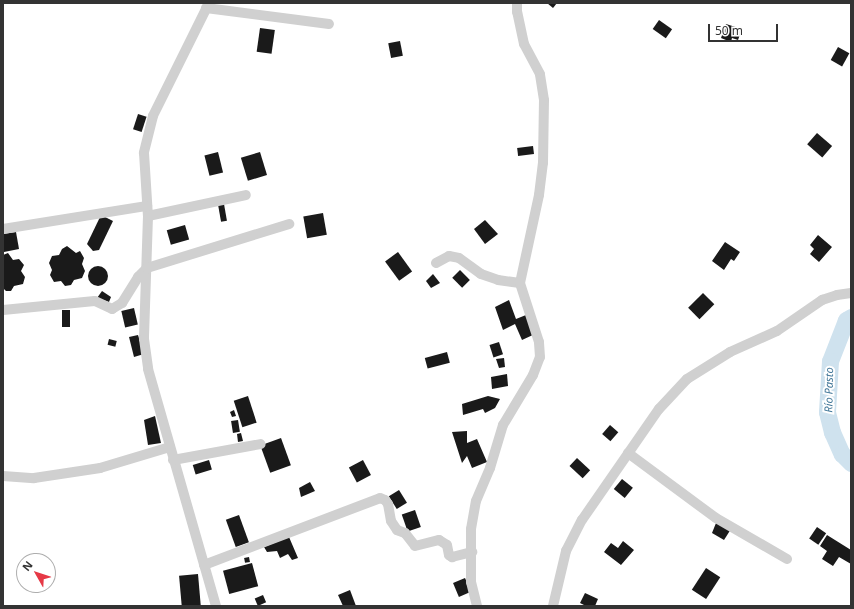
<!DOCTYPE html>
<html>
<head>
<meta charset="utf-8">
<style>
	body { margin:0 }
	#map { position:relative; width:854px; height:609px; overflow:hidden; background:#fff; font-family:"Noto Sans",sans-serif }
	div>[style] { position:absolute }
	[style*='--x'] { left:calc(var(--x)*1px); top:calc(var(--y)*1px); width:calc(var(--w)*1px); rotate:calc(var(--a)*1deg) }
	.river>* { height:17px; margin:-8.5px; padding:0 8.5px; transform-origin:8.5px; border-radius:8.5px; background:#cfe2ee }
	.building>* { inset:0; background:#1a1a1a; transform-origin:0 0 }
	.round { border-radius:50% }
	.minor>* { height:10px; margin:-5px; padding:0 5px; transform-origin:5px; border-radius:5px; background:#d0d0d0 }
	span { translate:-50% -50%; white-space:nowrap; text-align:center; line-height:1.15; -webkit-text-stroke:4px #fff; paint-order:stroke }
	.water-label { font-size:11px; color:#3f7597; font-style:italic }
	.frame { position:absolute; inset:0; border:4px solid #333; pointer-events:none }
	.north { position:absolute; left:16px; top:553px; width:40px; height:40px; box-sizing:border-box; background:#fff; border:1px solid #adadad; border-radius:50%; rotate:309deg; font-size:11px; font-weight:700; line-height:16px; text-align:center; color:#333 }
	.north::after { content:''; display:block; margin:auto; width:14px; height:18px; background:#e63946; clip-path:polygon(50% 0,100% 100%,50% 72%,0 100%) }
	.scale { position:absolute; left:708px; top:24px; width:70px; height:18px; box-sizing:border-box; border:2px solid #333; border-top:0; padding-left:5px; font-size:12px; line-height:14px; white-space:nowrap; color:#333; -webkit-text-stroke:3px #fff; paint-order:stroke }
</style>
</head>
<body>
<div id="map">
	<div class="river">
		<div style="--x:851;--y:317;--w:6;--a:149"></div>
		<div style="--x:846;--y:320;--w:44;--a:111.3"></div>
		<div style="--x:830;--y:361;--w:51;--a:93.4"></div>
		<div style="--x:827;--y:412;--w:21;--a:76"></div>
		<div style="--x:832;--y:432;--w:24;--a:66"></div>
		<div style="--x:842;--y:454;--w:13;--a:45"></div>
	</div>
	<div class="building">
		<div style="clip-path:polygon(547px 3px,557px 3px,553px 8px)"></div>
		<div style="left:659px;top:20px;width:16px;height:11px;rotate:35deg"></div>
		<div style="clip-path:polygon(726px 24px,742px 29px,738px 40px,732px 38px,731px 42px,721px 38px)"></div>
		<div style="left:260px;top:28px;width:15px;height:24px;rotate:8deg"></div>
		<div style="left:400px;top:41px;width:15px;height:12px;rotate:79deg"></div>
		<div style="left:838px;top:47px;width:13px;height:15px;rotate:29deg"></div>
		<div style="left:138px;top:114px;width:9px;height:16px;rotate:18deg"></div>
		<div style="left:817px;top:133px;width:20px;height:15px;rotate:41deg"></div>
		<div style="left:533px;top:146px;width:8px;height:16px;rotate:83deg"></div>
		<div style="left:218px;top:152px;width:21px;height:14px;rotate:76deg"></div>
		<div style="left:260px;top:152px;width:24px;height:20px;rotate:73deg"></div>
		<div style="left:224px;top:204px;width:17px;height:6px;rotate:80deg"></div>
		<div style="left:323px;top:213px;width:22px;height:20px;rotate:80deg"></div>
		<div style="clip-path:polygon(101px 215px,113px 221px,99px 250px,93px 251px,87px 244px)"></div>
		<div style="clip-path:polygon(485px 220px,498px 234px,485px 244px,474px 229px)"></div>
		<div style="left:185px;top:225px;width:15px;height:19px;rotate:74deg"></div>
		<div style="clip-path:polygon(16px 232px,19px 249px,4px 252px,3px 234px)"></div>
		<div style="clip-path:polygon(818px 235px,832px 247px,819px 262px,810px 254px,814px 249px,810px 245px)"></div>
		<div style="clip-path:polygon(725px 242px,740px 252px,734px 261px,731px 259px,724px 270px,712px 261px)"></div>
		<div style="clip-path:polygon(67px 246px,76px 253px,80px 251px,84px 258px,82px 264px,85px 271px,82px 278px,74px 280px,71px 285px,65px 286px,61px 281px,54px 282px,50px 275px,52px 270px,49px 263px,52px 256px,59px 255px,62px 249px)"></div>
		<div style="left:398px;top:252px;width:24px;height:16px;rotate:54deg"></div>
		<div style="clip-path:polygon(8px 253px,13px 260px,19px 259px,24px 265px,21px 271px,25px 277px,23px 284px,14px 286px,11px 291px,6px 291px,3px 288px,3px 255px)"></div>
		<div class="round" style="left:88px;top:266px;width:20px;height:20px"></div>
		<div style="left:460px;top:270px;width:14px;height:11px;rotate:45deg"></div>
		<div style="clip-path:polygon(433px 274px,440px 283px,431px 288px,426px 281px)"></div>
		<div style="clip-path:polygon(102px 291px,111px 297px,109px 302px,97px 298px)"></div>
		<div style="left:703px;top:293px;width:16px;height:21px;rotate:45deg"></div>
		<div style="clip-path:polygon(509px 300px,516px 319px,526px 315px,535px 334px,522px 340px,515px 324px,503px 330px,495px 307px)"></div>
		<div style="left:134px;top:308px;width:17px;height:13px;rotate:77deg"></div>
		<div style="left:62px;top:310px;width:8px;height:17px"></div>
		<div style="clip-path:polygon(138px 335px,144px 354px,134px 357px,129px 337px)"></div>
		<div style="left:109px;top:339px;width:8px;height:6px;rotate:14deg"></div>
		<div style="left:499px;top:342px;width:13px;height:10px;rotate:72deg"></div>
		<div style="left:447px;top:352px;width:11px;height:23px;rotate:75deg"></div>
		<div style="clip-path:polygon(504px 358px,505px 367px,499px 368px,496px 359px)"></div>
		<div style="clip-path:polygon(507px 374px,508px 386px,492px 389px,491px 377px)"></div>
		<div style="left:248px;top:396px;width:28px;height:15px;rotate:72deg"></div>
		<div style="clip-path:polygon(488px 396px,500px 399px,495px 408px,485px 413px,483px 409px,463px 415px,462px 404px)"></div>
		<div style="clip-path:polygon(234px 410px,236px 416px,232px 417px,230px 412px)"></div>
		<div style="clip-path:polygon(155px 416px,161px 443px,148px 445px,144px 420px)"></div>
		<div style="left:238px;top:420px;width:12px;height:7px;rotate:81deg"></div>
		<div style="left:610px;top:425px;width:11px;height:12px;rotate:41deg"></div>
		<div style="clip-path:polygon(467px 431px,467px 443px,477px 439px,487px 462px,472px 468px,467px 456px,462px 463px,452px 432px)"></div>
		<div style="clip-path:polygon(241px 433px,243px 441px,238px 442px,237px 434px)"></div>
		<div style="left:281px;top:438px;width:29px;height:22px;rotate:70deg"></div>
		<div style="left:577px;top:458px;width:18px;height:11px;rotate:43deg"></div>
		<div style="left:209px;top:460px;width:10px;height:17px;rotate:73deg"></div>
		<div style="left:363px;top:460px;width:17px;height:16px;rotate:62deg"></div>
		<div style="left:622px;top:479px;width:14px;height:13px;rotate:39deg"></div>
		<div style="clip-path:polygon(310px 482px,315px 491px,301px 497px,299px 488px)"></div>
		<div style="left:399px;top:490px;width:15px;height:12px;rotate:58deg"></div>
		<div style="left:415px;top:510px;width:18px;height:14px;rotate:71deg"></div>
		<div style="left:239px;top:515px;width:29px;height:14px;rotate:70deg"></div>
		<div style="clip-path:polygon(716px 523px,731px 529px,724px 540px,712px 533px)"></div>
		<div style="left:817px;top:527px;width:11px;height:14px;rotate:34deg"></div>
		<div style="clip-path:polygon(827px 535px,851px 550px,851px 564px,839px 557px,833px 566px,822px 559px,827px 551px,820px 546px)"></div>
		<div style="clip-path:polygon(289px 537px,298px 558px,292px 560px,288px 554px,280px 558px,277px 551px,267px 552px,264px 547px)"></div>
		<div style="clip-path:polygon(623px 541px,634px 550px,621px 565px,604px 552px,611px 543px,618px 548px)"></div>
		<div style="left:249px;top:557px;width:5px;height:5px;rotate:79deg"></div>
		<div style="left:252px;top:563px;width:24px;height:30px;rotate:75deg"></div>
		<div style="left:706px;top:568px;width:17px;height:26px;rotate:33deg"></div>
		<div style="left:198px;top:574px;width:32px;height:19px;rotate:85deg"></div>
		<div style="left:465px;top:578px;width:15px;height:13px;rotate:67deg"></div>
		<div style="clip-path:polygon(350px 590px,356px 606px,343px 606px,338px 595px)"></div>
		<div style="clip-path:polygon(585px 593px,598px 599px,595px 606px,586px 606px,580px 603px)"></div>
		<div style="left:263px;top:595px;width:8px;height:9px;rotate:67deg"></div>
	</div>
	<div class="minor">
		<div style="--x:209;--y:3;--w:126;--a:116.4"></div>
		<div style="--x:153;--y:116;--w:38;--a:104"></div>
		<div style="--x:144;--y:153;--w:63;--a:86.4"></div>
		<div style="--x:148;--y:216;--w:123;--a:91.9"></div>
		<div style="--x:144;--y:339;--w:30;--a:82"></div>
		<div style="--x:148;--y:369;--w:247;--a:74"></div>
		<div style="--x:206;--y:8;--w:124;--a:7.4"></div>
		<div style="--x:148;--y:216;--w:100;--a:-12.1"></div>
		<div style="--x:3;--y:229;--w:146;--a:-9.1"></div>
		<div style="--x:436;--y:263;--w:15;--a:-28"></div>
		<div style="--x:449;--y:256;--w:10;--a:11"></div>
		<div style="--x:459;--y:258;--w:27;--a:36"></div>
		<div style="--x:481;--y:274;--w:18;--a:19"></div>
		<div style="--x:498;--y:280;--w:22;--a:8"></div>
		<div style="--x:3;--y:310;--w:92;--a:-5.6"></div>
		<div style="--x:95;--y:301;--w:19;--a:25"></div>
		<div style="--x:112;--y:309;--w:12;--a:-31"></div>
		<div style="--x:122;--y:303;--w:31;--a:-58"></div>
		<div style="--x:138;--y:277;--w:13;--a:-45"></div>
		<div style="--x:147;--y:268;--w:149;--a:-17.2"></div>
		<div style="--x:628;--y:453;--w:109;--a:36.5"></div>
		<div style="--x:716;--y:518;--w:82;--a:30"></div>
		<div style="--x:173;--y:460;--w:89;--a:-10.3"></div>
		<div style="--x:3;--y:476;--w:31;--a:4"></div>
		<div style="--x:34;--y:478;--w:67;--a:-8.6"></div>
		<div style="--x:100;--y:468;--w:73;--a:-16.7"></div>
		<div style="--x:204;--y:565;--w:188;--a:-20.8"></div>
		<div style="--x:380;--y:498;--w:5;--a:22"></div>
		<div style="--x:385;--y:500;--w:5;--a:53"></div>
		<div style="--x:388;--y:504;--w:17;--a:80"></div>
		<div style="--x:391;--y:521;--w:11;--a:56"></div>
		<div style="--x:397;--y:530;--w:9;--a:21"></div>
		<div style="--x:405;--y:533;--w:16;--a:52"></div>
		<div style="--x:415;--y:546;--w:25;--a:-14"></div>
		<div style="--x:439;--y:540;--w:9;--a:32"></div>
		<div style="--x:447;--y:545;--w:10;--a:79"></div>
		<div style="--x:449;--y:555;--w:4;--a:34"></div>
		<div style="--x:452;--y:557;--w:21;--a:-14"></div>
		<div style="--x:477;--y:606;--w:25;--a:-104"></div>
		<div style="--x:471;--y:582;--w:53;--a:-90"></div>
		<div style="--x:471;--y:529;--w:28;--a:-80"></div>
		<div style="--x:476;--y:501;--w:36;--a:-67"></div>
		<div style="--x:490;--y:468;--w:45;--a:-73.2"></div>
		<div style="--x:503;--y:425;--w:58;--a:-59"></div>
		<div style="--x:533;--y:375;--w:19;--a:-69"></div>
		<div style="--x:540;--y:357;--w:15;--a:-94"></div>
		<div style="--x:539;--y:342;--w:62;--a:-107.9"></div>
		<div style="--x:520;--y:283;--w:90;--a:-77.8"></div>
		<div style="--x:539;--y:195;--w:32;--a:-83"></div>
		<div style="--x:543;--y:163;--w:63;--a:-89.1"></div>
		<div style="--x:544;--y:100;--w:26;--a:-99"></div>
		<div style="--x:540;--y:74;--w:34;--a:-118"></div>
		<div style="--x:524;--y:44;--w:33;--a:-102"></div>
		<div style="--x:517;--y:12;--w:9;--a:-90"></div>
		<div style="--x:553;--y:606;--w:57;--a:-76.7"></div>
		<div style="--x:566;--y:551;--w:35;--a:-63"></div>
		<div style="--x:582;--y:520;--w:135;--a:-55.3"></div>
		<div style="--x:659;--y:409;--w:41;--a:-47"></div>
		<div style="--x:687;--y:379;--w:51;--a:-32.1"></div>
		<div style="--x:730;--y:352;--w:51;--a:-24.1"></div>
		<div style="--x:777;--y:331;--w:55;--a:-34.6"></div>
		<div style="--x:822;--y:300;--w:16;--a:-18"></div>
		<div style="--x:837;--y:295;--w:14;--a:-8"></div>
	</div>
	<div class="water-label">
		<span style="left:829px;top:390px;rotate:-89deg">Río Pasto</span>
	</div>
	<div class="frame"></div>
	<div class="north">N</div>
	<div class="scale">50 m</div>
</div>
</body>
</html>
